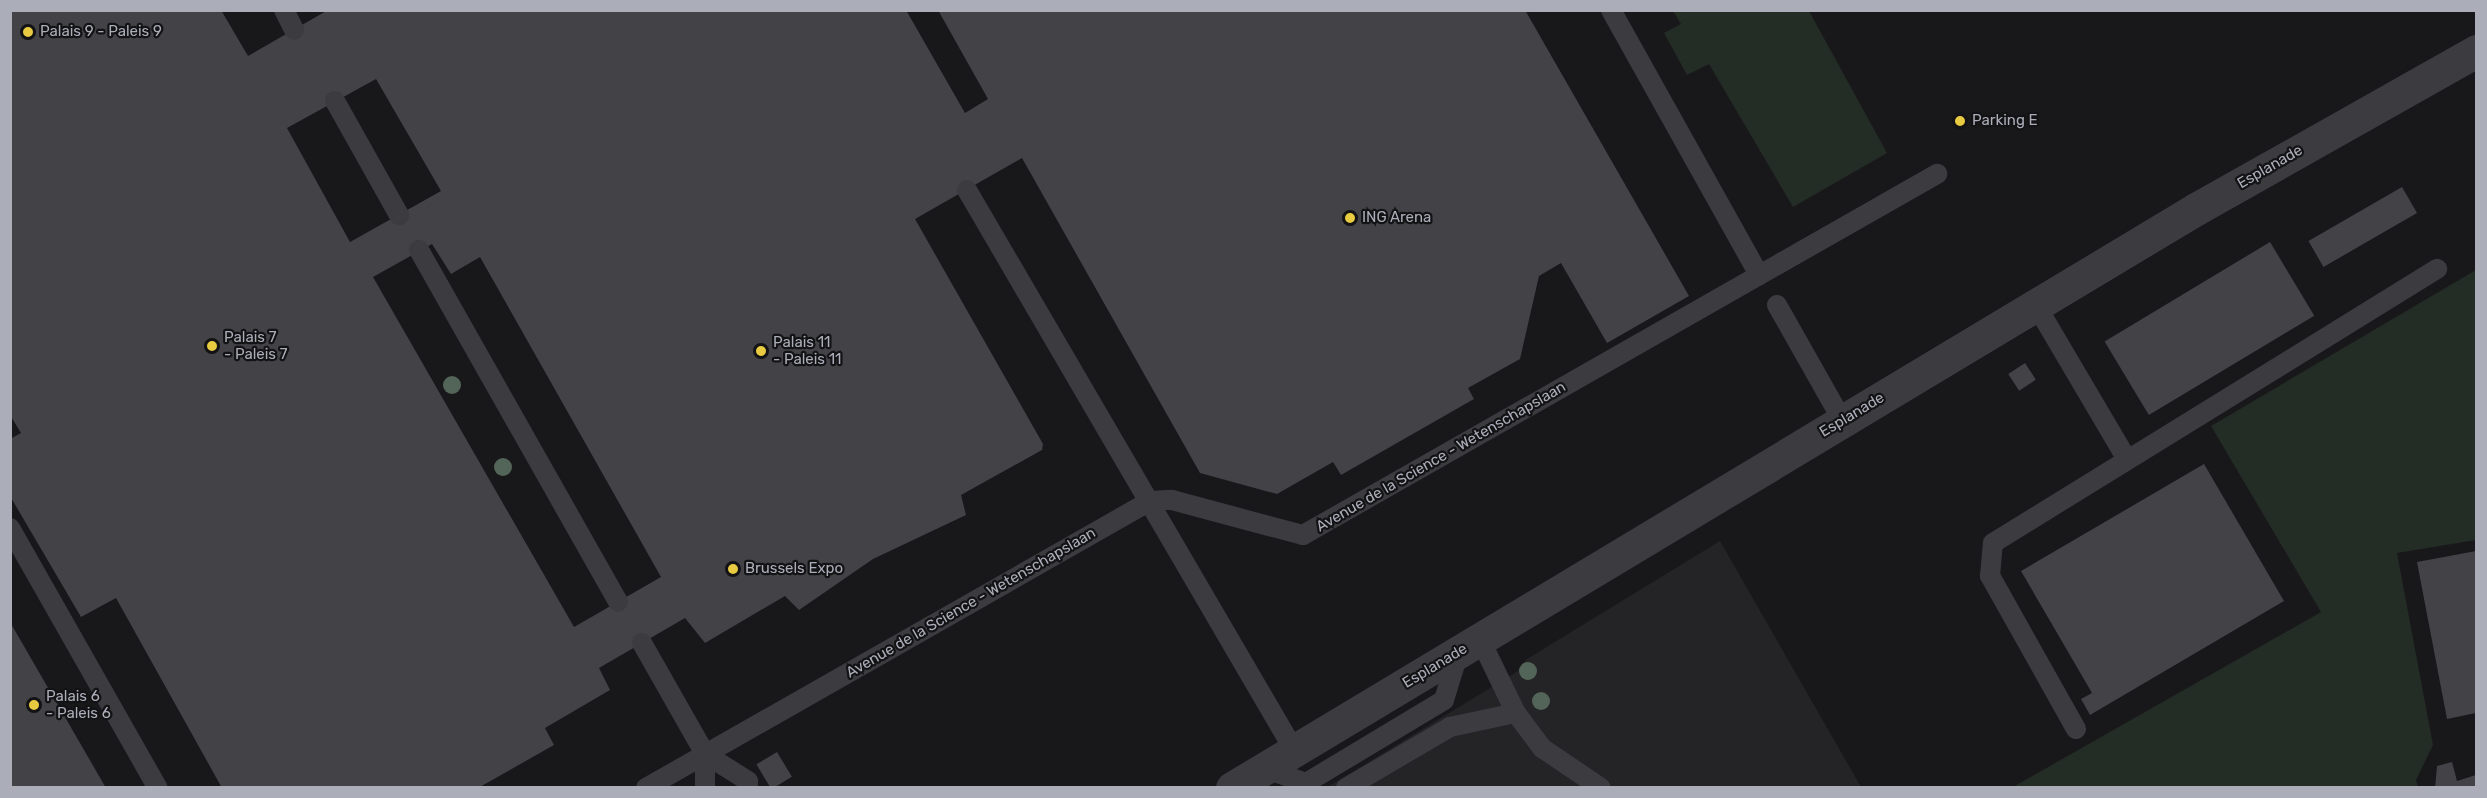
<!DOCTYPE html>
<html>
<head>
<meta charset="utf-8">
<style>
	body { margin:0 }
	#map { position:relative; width:2487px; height:798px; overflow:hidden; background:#18181a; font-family:Rubik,sans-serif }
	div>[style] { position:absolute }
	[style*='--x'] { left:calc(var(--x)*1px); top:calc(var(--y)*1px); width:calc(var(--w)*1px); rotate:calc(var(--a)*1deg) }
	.built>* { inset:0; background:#242427 }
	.green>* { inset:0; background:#242c26 }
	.building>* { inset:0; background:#424247; transform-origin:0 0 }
	.service>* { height:20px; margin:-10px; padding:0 10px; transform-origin:10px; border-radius:10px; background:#3b3b40 }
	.tertiary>* { height:33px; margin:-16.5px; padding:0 16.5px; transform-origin:16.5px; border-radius:16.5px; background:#3b3b40 }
	.trees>* { width:18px; height:18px; margin:-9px; border-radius:50%; background:#536458 }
	.dots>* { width:16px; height:16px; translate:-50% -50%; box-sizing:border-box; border:3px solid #131315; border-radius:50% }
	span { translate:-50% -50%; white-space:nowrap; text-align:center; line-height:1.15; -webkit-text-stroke:4.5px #131315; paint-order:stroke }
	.poi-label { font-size:15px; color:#abadb9 }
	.left { translate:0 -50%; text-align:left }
	.street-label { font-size:15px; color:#abadb9 }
	.frame { position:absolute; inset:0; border:12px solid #abadb9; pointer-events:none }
</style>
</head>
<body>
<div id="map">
	<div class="built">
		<div style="clip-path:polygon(1720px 541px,1861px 787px,1326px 788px,1518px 671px,1527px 659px)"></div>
	</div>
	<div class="green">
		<div style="clip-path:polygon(1673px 11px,1809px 11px,1887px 153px,1793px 207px,1709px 64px,1687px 75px,1664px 33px,1681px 24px)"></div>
		<div style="clip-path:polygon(2476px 270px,2476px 540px,2397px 553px,2433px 745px,2416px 780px,2418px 787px,2013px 787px,2321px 612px,2211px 426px)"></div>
	</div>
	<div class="building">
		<div style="clip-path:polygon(evenodd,10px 10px,221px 10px,248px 56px,328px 10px,906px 10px,965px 113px,988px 99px,938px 10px,1525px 10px,1689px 296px,1607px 343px,1561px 263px,1539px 276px,1520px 359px,1468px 388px,1474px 399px,1341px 475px,1333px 462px,1277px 494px,1200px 473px,1022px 158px,915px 219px,1043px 444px,1042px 450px,961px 495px,966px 515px,873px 559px,799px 610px,785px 596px,705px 643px,685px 618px,599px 668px,610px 690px,545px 728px,554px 745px,478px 788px,222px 788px,116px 598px,81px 617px,10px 496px,10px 439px,21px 433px,10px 415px,10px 10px,376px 79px,441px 191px,350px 242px,287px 128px,376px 79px,10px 10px,432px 244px,451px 274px,480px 257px,661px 577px,574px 627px,373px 277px,432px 244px)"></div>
		<div style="left:2402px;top:187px;width:30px;height:108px;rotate:60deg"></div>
		<div style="left:2270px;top:242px;width:86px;height:193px;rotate:59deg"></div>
		<div style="left:2025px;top:363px;width:20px;height:20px;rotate:57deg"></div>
		<div style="clip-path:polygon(2204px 464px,2284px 601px,2090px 715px,2081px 699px,2092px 693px,2021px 571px)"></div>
		<div style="clip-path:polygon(2476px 551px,2476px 713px,2447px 719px,2417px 562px)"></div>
		<div style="clip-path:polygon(10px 622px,106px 788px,10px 788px)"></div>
		<div style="left:777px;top:752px;width:29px;height:24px;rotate:59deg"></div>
		<div style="clip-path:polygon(2452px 762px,2457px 781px,2476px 775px,2476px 788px,2435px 788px,2437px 766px)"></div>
	</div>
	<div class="service">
		<div style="--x:284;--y:10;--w:22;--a:63"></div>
		<div style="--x:1611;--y:10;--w:304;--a:60.8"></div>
		<div style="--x:335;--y:101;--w:131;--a:60.7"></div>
		<div style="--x:967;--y:190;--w:648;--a:59.72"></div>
		<div style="--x:419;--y:250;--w:404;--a:60.5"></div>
		<div style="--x:1777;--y:305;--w:132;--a:60.5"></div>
		<div style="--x:2036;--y:305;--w:178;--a:59.5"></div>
		<div style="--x:10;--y:528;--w:299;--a:60.4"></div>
		<div style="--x:1480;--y:639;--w:82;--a:64.1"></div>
		<div style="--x:1516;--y:713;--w:44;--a:53.4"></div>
		<div style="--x:1542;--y:748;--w:71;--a:34.1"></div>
		<div style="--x:642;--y:643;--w:128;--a:60.4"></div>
		<div style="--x:705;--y:754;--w:51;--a:32.1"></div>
		<div style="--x:748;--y:781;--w:7;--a:90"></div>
		<div style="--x:2076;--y:729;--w:176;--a:-119.3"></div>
		<div style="--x:1990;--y:576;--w:33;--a:-85"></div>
		<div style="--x:1993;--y:543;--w:522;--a:-31.68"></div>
		<div style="--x:705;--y:754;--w:34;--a:90"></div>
		<div style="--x:1263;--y:768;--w:46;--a:19.2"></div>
		<div style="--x:1306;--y:783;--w:161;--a:-31"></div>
		<div style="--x:1444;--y:700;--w:51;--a:-73"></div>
		<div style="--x:646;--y:788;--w:580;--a:-29.66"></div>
		<div style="--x:1150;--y:501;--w:22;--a:-3"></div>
		<div style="--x:1172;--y:500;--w:136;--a:15"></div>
		<div style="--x:1303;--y:535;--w:730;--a:-29.66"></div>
		<div style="--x:1346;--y:788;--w:121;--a:-30.4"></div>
		<div style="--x:1450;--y:727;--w:67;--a:-12"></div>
	</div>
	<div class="tertiary">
		<div style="--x:1232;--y:788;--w:1125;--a:-30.99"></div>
		<div style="--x:2196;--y:209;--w:322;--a:-29.4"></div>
	</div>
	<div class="trees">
		<div style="left:452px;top:385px"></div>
		<div style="left:503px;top:467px"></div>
		<div style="left:1528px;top:671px"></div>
		<div style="left:1541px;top:701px"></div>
	</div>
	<div class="dots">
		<div style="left:28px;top:32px;background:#e9cb41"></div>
		<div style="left:1960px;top:121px;background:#e9cb41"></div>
		<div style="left:1350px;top:218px;background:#e9cb41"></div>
		<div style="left:212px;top:346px;background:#e9cb41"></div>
		<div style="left:761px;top:351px;background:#e9cb41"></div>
		<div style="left:733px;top:569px;background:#e9cb41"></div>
		<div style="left:34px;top:705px;background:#e9cb41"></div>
	</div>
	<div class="poi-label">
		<span class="left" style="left:40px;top:32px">Palais 9 - Paleis 9</span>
		<span class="left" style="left:1972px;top:121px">Parking E</span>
		<span class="left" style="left:1362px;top:218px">ING Arena</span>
		<span class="left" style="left:224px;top:346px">Palais 7<br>- Paleis 7</span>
		<span class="left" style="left:773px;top:351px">Palais 11<br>- Paleis 11</span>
		<span class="left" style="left:745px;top:569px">Brussels Expo</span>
		<span class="left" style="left:46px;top:705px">Palais 6<br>- Paleis 6</span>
	</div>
	<div class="street-label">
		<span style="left:2270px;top:167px;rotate:-30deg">Esplanade</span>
		<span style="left:1852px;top:415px;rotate:-31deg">Esplanade</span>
		<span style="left:1441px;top:457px;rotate:-30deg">Avenue de la Science - Wetenschapslaan</span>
		<span style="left:971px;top:603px;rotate:-30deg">Avenue de la Science - Wetenschapslaan</span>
		<span style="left:1435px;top:666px;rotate:-31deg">Esplanade</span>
	</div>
	<div class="frame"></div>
</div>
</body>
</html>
